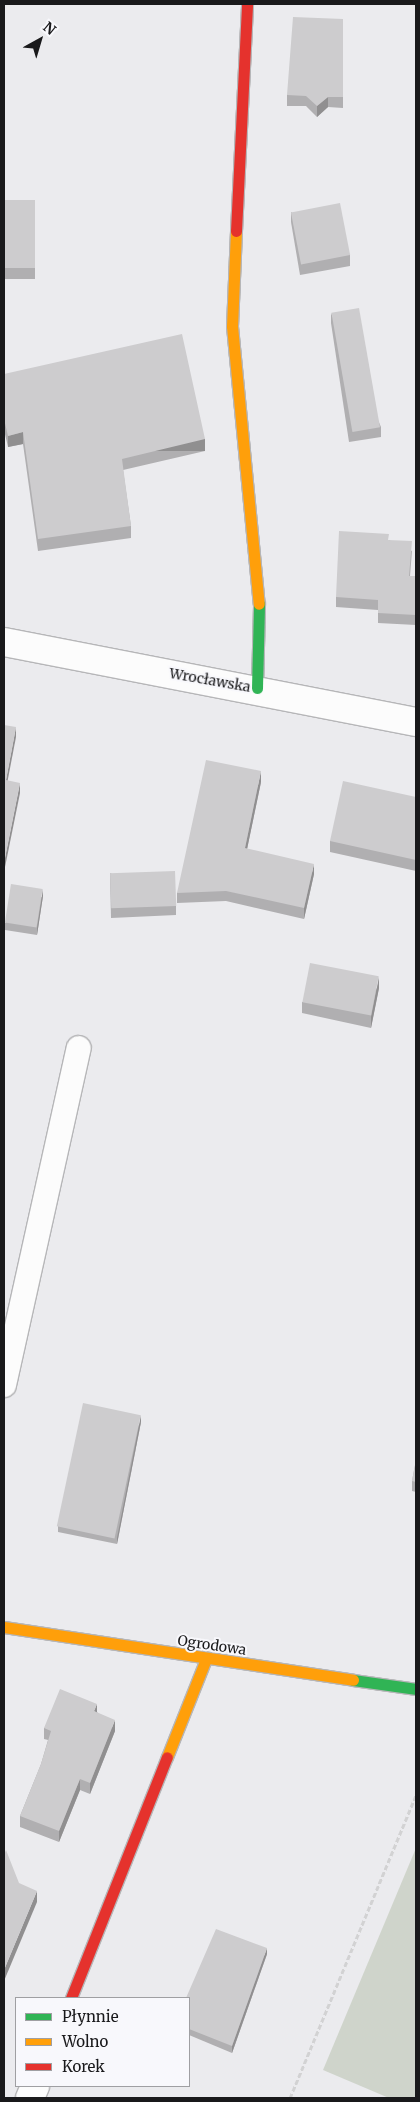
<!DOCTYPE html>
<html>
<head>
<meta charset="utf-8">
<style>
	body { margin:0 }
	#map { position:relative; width:420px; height:2102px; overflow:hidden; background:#ebebee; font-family:Merriweather,serif }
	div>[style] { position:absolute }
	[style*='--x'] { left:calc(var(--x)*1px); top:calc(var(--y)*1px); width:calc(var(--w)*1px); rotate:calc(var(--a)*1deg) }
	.green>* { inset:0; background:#cfd4cb }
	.path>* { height:3px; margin-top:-1.5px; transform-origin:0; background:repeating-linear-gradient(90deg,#d2d2d3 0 5px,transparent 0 7.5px) }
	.roads { filter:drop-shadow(1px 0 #b6b6b8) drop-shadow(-1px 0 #b6b6b8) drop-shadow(0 1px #b6b6b8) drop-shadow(0 -1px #b6b6b8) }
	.lane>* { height:24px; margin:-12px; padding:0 12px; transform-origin:12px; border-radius:12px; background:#fcfcfc }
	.street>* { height:28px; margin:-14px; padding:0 14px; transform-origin:14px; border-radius:14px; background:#fcfcfc }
	.fast>* { height:11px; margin:-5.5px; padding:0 5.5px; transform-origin:5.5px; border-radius:5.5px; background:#30b455 }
	.slow>* { height:11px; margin:-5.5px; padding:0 5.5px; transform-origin:5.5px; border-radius:5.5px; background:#ff9f0a }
	.jam>* { height:11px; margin:-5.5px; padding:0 5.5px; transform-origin:5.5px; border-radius:5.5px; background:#e5322d }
	.wall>* { inset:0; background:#b0afb1; transform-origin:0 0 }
	.shaded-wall>* { inset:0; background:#908f90; transform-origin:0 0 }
	.building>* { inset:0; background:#cdccce; transform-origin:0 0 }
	span { translate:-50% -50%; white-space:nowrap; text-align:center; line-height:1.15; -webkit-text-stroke:4px #f8f8fc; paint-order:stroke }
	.street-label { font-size:14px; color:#19191b }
	.frame { position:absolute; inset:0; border:5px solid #19191b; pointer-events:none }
	.legend { position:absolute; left:15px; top:1997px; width:175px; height:90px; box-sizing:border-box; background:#f8f8fc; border:1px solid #9f9fa2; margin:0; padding:6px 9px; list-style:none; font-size:15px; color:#19191b }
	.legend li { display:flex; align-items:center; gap:10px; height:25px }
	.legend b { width:25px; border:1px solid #9f9fa2 }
	.north { position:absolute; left:15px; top:15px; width:50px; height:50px; -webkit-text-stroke:4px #f8f8fc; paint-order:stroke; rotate:39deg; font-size:14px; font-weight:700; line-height:20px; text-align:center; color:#19191b }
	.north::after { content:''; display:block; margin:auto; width:18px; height:22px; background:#19191b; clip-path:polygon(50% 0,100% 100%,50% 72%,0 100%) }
</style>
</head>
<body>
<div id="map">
	<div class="green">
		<div style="clip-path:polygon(416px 1848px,416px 2098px,389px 2098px,323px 2070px)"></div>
	</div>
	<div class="path">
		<div style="--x:290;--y:2098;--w:328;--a:-67.4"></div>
	</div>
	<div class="roads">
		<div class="lane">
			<div style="--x:4;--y:1385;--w:345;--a:-77.5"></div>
		</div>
		<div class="street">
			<div style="--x:4;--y:642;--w:420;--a:11"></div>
			<div style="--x:30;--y:2098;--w:13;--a:-67"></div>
		</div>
		<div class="fast">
			<div style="--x:257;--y:688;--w:84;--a:-88.6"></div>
			<div style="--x:353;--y:1680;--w:64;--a:8.1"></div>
		</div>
		<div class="slow">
			<div style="--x:236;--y:231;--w:95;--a:92.4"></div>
			<div style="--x:232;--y:326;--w:279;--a:84.5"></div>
			<div style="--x:4;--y:1627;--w:353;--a:8.6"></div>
			<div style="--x:167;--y:1757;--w:105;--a:-68.3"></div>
		</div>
		<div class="jam">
			<div style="--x:236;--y:231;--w:227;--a:-87.2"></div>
			<div style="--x:71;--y:1998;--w:259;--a:-68.3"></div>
		</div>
	</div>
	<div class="wall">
		<div style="clip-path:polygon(343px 19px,343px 108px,328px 107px,317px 117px,306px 106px,287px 106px,287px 95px)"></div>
		<div style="left:4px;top:200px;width:31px;height:79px"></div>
		<div style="clip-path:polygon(291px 212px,350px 255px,350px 266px,300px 275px,291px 222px)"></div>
		<div style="clip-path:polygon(331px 313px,381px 427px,381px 437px,349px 442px,331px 323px)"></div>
		<div style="clip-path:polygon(4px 374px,205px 451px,123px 470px,131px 526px,131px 538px,38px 551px,23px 444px,8px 447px,4px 430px)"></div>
		<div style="clip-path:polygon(389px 540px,412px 551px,410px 576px,416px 576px,416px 625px,378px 623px,378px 610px,336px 607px,336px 597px)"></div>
		<div style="clip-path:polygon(261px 782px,247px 849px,314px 874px,304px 919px,226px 901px,177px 903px,177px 893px)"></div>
		<div style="clip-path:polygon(416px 797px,416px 871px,330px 852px,330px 841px)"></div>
		<div style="clip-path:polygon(110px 873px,176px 906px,176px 915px,111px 918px)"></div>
		<div style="clip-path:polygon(43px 896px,37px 935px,5px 930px,5px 923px)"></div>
		<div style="clip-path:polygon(379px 988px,371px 1028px,302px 1013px,302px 1002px)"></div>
		<div style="clip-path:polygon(141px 1422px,117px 1544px,58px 1532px,58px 1526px)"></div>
		<div style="clip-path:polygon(416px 1460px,416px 1492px,412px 1491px,412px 1481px)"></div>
		<div style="clip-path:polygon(97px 1712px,115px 1731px,90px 1794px,80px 1790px,59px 1842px,20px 1827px,20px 1816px,41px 1764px,48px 1740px,44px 1739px,44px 1728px)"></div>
		<div style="clip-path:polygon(267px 1954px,232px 2053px,189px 2035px,189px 1998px)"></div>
	</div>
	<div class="shaded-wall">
		<div style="clip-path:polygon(328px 97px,328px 107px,317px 117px,317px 106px)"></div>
		<div style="clip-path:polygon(23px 432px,23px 444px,8px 447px,8px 436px)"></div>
		<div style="left:205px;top:439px;width:12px;height:85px;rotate:90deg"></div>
		<div style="clip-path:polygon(16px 727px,16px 737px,6px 789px,6px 780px)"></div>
		<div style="clip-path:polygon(261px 771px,261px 782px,245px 859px,245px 848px)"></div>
		<div style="clip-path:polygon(20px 783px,20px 793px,4px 872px,4px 863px)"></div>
		<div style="clip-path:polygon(314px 864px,314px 874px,304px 919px,304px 908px)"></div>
		<div style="clip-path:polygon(43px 889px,43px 896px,37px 935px,37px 928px)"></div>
		<div style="clip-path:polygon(379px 977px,379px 988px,371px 1028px,371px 1017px)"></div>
		<div style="clip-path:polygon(141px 1415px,141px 1422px,117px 1544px,117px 1538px)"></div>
		<div style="clip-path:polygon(97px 1704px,97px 1715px,94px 1711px)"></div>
		<div style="clip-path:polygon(115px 1720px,115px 1731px,90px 1794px,90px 1783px)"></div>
		<div style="clip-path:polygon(80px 1779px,80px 1790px,59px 1842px,59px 1831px)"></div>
		<div style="clip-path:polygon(37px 1891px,37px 1902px,4px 1981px,4px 1970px)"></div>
		<div style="clip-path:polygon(267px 1948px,267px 1954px,232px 2053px,232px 2046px)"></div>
	</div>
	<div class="building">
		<div style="clip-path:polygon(293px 17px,343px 19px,343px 97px,328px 97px,317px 106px,306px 96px,287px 95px)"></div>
		<div style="left:4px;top:200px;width:31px;height:68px"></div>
		<div style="left:340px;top:203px;width:53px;height:50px;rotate:79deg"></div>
		<div style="left:359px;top:308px;width:121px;height:28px;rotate:80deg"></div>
		<div style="clip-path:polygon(182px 334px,205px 439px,122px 459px,131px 526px,38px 539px,23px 432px,8px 436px,4px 419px,4px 374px)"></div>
		<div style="clip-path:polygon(339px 531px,389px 534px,388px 540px,412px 541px,409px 576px,416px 576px,416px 615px,378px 613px,378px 600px,336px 597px)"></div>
		<div style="clip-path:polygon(4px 725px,16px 727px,6px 780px,20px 783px,4px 863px)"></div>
		<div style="clip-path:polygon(206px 760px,261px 771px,245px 848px,314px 864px,304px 908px,226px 891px,177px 893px)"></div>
		<div style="clip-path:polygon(343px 781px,416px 797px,416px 860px,330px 841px)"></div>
		<div style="left:175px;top:871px;width:35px;height:65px;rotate:88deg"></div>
		<div style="left:11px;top:884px;width:32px;height:39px;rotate:9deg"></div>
		<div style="left:310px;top:963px;width:70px;height:40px;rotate:11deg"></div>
		<div style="left:83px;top:1403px;width:59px;height:126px;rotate:12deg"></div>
		<div style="clip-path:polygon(416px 1460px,416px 1482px,412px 1481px)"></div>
		<div style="clip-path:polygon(60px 1689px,97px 1704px,94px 1711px,115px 1720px,90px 1783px,80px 1779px,59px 1831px,20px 1816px,41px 1764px,51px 1731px,44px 1728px)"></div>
		<div style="clip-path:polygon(6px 1850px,19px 1883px,37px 1891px,4px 1970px,4px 1855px)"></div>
		<div style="clip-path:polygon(216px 1929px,267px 1948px,232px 2046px,189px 2029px,189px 1998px,186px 1998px)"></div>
	</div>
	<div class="street-label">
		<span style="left:210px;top:680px;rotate:10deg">Wrocławska</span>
		<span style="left:212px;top:1645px;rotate:8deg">Ogrodowa</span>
	</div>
	<div class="frame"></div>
	<ul class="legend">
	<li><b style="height:6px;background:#30b455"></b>Płynnie</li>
	<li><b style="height:6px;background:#ff9f0a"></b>Wolno</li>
	<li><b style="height:6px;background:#e5322d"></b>Korek</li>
	</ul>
	<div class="north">N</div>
</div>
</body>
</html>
